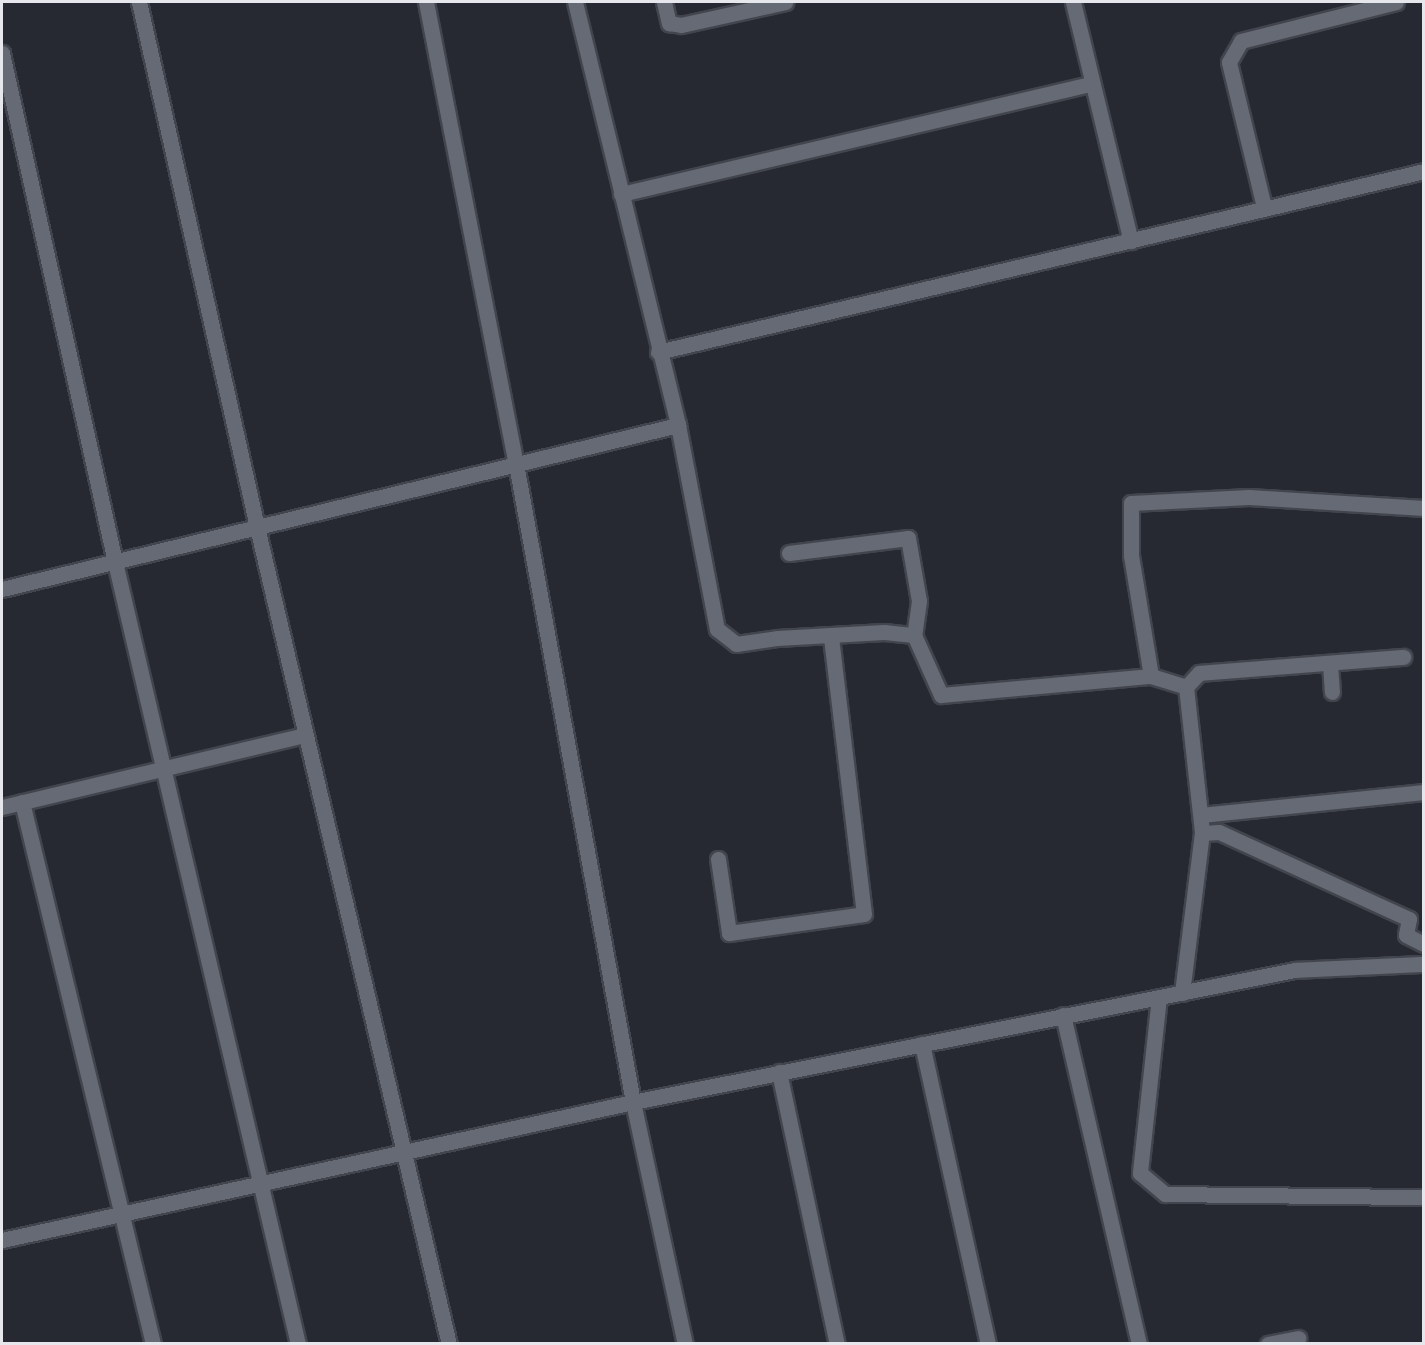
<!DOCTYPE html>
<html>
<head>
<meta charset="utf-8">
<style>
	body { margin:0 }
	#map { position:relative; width:1425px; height:1345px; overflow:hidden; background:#262932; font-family:Spectral,serif }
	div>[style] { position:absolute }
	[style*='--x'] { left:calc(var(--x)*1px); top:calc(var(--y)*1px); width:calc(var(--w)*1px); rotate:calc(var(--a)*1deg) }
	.roads { filter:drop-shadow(2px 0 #42454d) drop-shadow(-2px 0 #42454d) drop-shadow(0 2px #42454d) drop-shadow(0 -2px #42454d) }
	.minor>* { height:15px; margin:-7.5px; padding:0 7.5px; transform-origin:7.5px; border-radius:7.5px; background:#666a74 }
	span { translate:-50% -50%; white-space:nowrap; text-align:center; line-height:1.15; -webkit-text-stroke:6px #101216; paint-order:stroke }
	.frame { position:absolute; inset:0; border:3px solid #e5e7ed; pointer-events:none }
</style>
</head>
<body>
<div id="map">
	<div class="roads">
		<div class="minor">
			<div style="--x:139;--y:2;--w:538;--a:77.33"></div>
			<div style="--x:257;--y:527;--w:839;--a:76.78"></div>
			<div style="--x:426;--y:2;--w:471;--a:79"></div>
			<div style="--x:516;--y:464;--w:649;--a:79.61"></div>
			<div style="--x:633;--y:1102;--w:248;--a:77.9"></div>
			<div style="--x:575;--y:2;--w:435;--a:76.3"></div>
			<div style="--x:678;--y:425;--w:208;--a:79.2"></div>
			<div style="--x:717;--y:629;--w:24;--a:38"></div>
			<div style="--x:736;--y:644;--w:41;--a:-8.3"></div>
			<div style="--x:777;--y:638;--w:107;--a:-3.2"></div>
			<div style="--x:884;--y:632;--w:30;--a:6"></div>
			<div style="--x:914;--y:635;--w:66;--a:65.8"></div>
			<div style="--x:941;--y:695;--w:211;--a:-5.2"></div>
			<div style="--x:1151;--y:676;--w:37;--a:17"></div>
			<div style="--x:1186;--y:687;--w:147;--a:83.7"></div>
			<div style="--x:1202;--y:833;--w:17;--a:-3"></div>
			<div style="--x:1219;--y:832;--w:209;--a:24.6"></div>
			<div style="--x:1409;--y:919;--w:16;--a:101"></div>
			<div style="--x:1406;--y:935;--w:20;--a:27"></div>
			<div style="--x:664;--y:2;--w:22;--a:77"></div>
			<div style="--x:669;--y:23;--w:12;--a:9"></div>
			<div style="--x:681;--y:25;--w:107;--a:-12.4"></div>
			<div style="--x:1073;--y:2;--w:246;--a:76.4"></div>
			<div style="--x:2;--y:53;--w:521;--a:77.48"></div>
			<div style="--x:115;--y:562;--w:803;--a:76.83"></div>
			<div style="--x:621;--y:194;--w:483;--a:-13.2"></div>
			<div style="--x:1264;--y:207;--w:149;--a:-103.6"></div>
			<div style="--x:1229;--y:62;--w:24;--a:-60"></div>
			<div style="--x:1241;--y:41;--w:160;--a:-14.1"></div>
			<div style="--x:658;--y:352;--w:787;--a:-13.29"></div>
			<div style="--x:789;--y:553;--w:120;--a:-7.2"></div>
			<div style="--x:908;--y:538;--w:64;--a:80.1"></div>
			<div style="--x:919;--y:601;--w:34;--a:98"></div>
			<div style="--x:2;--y:589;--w:696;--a:-13.64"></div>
			<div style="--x:1330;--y:664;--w:28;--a:86"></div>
			<div style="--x:1151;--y:676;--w:123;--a:-99.4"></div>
			<div style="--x:1131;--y:555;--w:52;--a:-90"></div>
			<div style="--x:1131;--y:503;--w:118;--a:-2.9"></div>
			<div style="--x:1249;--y:497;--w:175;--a:3.6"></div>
			<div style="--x:1186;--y:687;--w:19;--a:-47"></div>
			<div style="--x:1199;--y:673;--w:205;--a:-4.5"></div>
			<div style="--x:22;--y:802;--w:558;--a:76.41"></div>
			<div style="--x:2;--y:807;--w:311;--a:-13.4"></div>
			<div style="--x:1201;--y:815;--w:224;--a:-5.9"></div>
			<div style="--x:718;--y:859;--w:75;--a:81.5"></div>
			<div style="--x:729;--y:933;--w:136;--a:-8"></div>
			<div style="--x:864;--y:914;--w:279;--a:-96.8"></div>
			<div style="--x:1182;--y:993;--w:161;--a:-82.9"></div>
			<div style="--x:1159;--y:997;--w:177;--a:96.2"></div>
			<div style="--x:1140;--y:1173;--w:33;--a:40"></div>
			<div style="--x:1165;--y:1194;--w:259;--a:0.7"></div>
			<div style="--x:1063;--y:1015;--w:338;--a:77"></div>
			<div style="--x:922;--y:1044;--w:307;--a:77.6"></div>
			<div style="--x:779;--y:1072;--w:278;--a:78"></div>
			<div style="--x:2;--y:1240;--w:646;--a:-12.34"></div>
			<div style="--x:633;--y:1102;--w:675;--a:-11.28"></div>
			<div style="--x:1295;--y:970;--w:129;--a:-2.7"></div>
			<div style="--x:1268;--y:1344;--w:31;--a:-11"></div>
		</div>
	</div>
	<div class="frame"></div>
</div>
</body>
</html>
